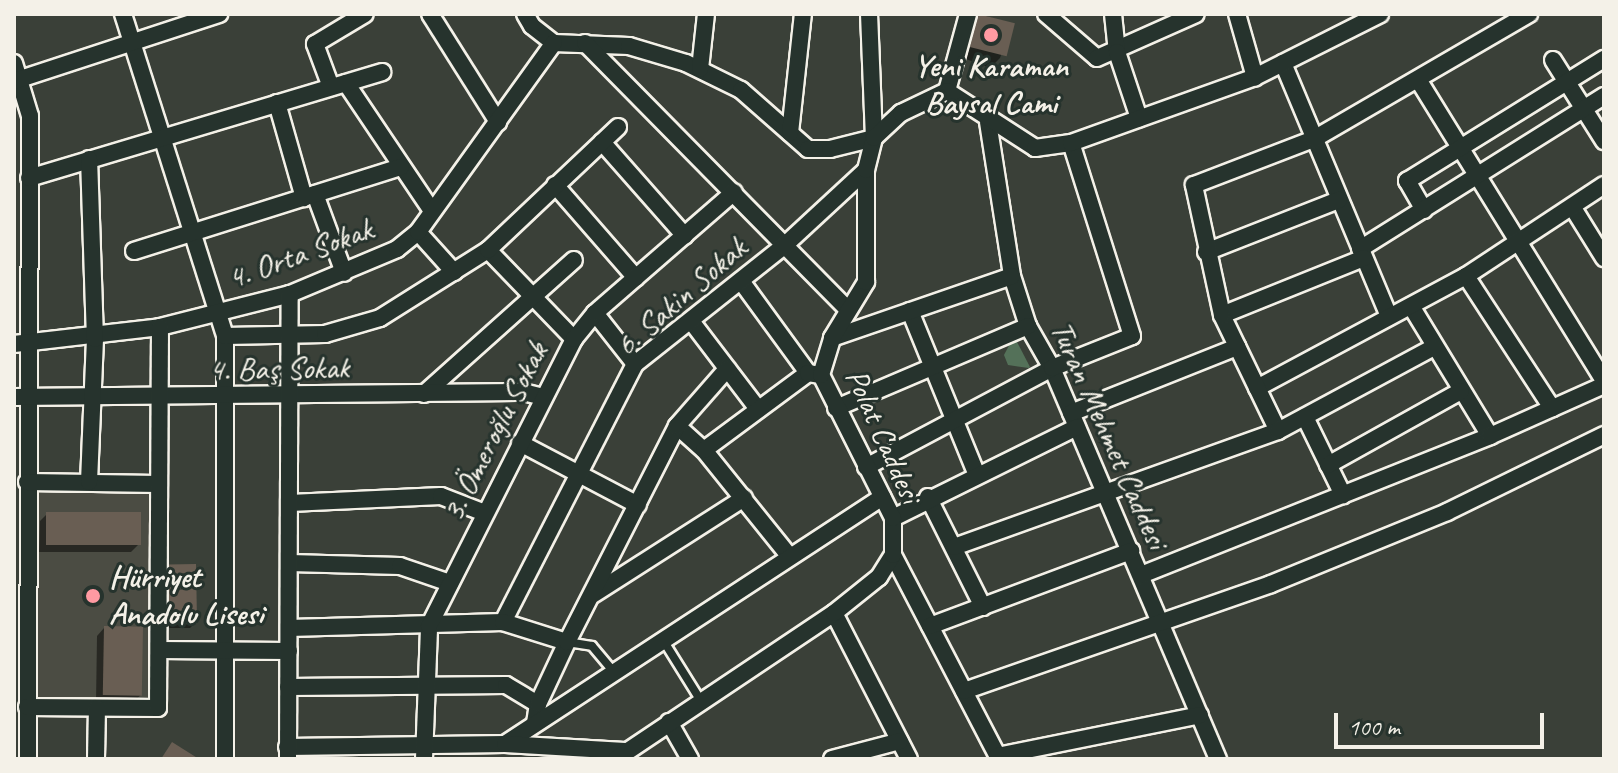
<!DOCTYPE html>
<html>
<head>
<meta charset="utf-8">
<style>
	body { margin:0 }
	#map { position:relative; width:1618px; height:773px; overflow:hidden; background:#3a4038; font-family:Caveat,sans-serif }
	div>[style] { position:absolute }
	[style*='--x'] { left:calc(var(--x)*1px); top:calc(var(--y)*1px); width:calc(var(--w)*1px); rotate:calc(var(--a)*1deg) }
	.built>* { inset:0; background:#4b4c43; transform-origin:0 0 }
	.green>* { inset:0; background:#547159 }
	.shadow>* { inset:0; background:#0007 }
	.building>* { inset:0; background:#695e53; transform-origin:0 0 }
	.roads { filter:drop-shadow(2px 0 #f4f1e8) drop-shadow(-2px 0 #f4f1e8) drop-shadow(0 2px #f4f1e8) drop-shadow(0 -2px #f4f1e8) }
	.lane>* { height:8px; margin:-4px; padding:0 4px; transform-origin:4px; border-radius:4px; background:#26332d }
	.street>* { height:16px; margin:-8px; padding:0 8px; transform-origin:8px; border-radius:8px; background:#26332d }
	.dots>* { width:22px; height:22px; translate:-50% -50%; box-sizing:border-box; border:4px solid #26332d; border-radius:50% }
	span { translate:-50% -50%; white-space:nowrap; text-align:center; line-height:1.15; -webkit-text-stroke:6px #26332d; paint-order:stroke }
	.poi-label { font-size:32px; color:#f4f1e8; font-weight:700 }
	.left { translate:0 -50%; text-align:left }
	.street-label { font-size:32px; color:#f4f1e8 }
	.frame { position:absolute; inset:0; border:16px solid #f4f1e8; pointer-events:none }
	.scale { position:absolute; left:1334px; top:713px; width:210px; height:36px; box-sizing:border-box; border:4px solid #f4f1e8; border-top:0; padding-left:10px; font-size:24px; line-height:28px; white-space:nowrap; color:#f4f1e8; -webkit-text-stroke:6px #26332d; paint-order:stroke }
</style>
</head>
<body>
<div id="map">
	<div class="built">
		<div style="left:35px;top:492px;width:118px;height:206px"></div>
	</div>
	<div class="green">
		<div style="clip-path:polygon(1014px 336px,1030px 367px,1029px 368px,1008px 365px,1004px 355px)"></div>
	</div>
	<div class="shadow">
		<div style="clip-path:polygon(979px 14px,1012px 24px,1000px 58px,990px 68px,958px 56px)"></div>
		<div style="clip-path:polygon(47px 514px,138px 545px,131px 552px,39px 552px,40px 521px)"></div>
		<div style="clip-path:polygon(169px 567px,195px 623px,190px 628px,165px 628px,164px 571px)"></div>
		<div style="clip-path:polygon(104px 628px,141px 695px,133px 702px,96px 702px,97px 636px)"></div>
	</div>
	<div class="building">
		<div style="left:978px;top:14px;width:38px;height:34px;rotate:14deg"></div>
		<div style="left:46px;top:512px;width:95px;height:33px"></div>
		<div style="left:196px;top:564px;width:60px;height:28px;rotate:89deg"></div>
		<div style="left:104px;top:626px;width:39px;height:69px;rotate:1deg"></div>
		<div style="clip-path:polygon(172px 742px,199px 759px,161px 759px)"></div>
	</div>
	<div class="roads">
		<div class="lane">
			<div style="--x:663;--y:640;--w:72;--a:58.1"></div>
			<div style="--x:567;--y:642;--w:25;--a:9"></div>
			<div style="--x:592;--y:646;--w:34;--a:50"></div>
		</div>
		<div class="street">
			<div style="--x:123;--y:14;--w:338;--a:72.4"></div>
			<div style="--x:225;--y:336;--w:423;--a:90"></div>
			<div style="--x:430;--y:14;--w:128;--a:57.8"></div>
			<div style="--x:525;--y:14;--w:14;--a:60"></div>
			<div style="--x:532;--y:26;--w:28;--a:38"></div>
			<div style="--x:1046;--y:14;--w:67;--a:40.8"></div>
			<div style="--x:1097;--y:58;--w:108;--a:-24"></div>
			<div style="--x:1113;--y:14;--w:38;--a:84"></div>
			<div style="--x:1117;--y:52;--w:70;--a:71.6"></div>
			<div style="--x:1237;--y:14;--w:66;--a:74.1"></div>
			<div style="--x:554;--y:43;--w:75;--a:2.3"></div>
			<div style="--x:629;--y:46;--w:59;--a:16.6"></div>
			<div style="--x:686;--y:63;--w:61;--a:26.1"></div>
			<div style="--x:741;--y:90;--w:89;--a:41.4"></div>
			<div style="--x:808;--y:149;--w:22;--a:0"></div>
			<div style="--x:830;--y:149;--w:45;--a:-14"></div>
			<div style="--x:874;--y:138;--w:124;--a:-92.3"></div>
			<div style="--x:585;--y:43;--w:373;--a:45.4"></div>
			<div style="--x:1553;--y:60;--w:96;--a:57.8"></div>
			<div style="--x:14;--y:63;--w:55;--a:73.2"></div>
			<div style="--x:30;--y:116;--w:643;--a:90.18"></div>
			<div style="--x:1283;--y:63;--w:275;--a:67.3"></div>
			<div style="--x:700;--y:69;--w:55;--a:-83.8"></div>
			<div style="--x:14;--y:81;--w:216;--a:-18.1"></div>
			<div style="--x:1419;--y:81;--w:352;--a:58.3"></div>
			<div style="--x:346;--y:83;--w:154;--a:56.1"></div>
			<div style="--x:331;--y:87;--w:46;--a:-110.4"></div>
			<div style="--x:315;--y:44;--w:58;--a:-31"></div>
			<div style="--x:947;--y:91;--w:80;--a:-74.7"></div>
			<div style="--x:277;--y:103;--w:99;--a:74.1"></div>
			<div style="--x:988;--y:122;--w:156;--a:81.1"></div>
			<div style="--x:1012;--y:276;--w:52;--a:72.3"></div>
			<div style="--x:1028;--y:326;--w:48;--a:60.3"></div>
			<div style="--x:1052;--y:368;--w:425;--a:67"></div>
			<div style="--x:790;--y:133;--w:120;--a:-83.8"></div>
			<div style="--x:602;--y:142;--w:125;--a:48.6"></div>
			<div style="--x:29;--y:178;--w:369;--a:-16.7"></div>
			<div style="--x:555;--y:185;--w:123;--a:48.9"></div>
			<div style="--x:315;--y:194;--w:84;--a:69.8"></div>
			<div style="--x:1573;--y:208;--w:59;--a:58.2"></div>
			<div style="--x:1424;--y:210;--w:34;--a:-120"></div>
			<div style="--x:1407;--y:181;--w:232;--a:-31.8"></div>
			<div style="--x:418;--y:232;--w:54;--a:48"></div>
			<div style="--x:1360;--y:249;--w:288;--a:-32.1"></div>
			<div style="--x:488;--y:250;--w:124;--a:46"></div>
			<div style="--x:134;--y:251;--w:280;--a:-17.5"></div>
			<div style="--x:1206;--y:252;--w:143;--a:-21.4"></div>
			<div style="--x:1466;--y:276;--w:158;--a:56.9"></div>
			<div style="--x:741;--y:281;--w:114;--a:53.9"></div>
			<div style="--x:1411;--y:306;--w:152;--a:58.7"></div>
			<div style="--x:910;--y:311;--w:177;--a:67.8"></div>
			<div style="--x:595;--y:313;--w:65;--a:51.9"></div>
			<div style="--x:1222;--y:315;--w:153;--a:-21.9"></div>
			<div style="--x:691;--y:321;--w:111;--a:52.7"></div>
			<div style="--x:225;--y:336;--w:100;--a:-1.1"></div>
			<div style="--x:325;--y:334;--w:57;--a:-16.2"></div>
			<div style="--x:380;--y:318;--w:128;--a:-32.2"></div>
			<div style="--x:488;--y:250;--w:179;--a:-43.4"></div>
			<div style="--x:832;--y:338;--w:190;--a:-19"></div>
			<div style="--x:14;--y:344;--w:147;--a:-6.6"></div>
			<div style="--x:160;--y:327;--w:134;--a:-14.2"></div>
			<div style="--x:290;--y:294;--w:116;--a:-22.8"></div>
			<div style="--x:397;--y:249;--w:27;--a:-39"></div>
			<div style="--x:418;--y:232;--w:233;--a:-54.3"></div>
			<div style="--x:1257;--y:388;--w:237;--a:-28.2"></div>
			<div style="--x:1466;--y:276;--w:165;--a:-33.4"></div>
			<div style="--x:424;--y:394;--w:201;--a:-41.8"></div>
			<div style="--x:14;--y:397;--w:509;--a:-0.56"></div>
			<div style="--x:523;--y:392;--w:21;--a:14"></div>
			<div style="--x:836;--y:408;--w:209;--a:-23.1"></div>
			<div style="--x:1071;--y:413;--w:179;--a:-21.7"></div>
			<div style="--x:1305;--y:417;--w:87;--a:64"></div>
			<div style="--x:677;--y:426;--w:36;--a:42"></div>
			<div style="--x:704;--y:450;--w:137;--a:51.2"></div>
			<div style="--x:1278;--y:431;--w:129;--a:-115.8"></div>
			<div style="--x:1222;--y:315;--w:133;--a:-102.2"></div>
			<div style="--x:1194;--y:185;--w:129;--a:-21"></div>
			<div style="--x:1314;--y:139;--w:249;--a:-30.2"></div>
			<div style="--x:520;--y:443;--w:133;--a:27.7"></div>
			<div style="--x:704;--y:450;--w:129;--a:-36.5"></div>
			<div style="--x:808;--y:373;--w:13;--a:9"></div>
			<div style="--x:1328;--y:465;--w:152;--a:-29.1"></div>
			<div style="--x:866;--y:467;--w:211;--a:-28"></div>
			<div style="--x:1052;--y:368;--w:86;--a:-21.8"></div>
			<div style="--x:1132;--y:336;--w:202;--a:-107.5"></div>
			<div style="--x:27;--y:482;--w:131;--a:0.9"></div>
			<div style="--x:89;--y:482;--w:143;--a:-87.6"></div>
			<div style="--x:95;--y:339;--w:180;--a:-91.9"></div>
			<div style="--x:928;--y:497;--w:123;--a:63.4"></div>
			<div style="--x:290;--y:503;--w:151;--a:-2.7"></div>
			<div style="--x:441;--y:496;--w:47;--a:21.1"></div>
			<div style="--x:893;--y:518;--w:205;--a:-26.3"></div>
			<div style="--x:954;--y:547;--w:344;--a:-19.7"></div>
			<div style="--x:1278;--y:431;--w:175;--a:-28.3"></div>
			<div style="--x:893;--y:555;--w:230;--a:62.5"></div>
			<div style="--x:290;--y:563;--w:110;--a:1.6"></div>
			<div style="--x:400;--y:566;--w:53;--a:18.8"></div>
			<div style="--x:1141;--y:575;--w:376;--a:-21.7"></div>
			<div style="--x:1490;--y:436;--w:125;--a:-24.1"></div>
			<div style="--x:594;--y:594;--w:178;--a:-32.6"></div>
			<div style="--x:834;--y:613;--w:164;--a:62.8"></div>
			<div style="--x:503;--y:622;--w:290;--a:-62.9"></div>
			<div style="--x:635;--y:364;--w:191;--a:-38.4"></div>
			<div style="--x:785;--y:245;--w:110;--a:-42.8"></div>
			<div style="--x:930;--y:626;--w:215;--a:-20.5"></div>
			<div style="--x:289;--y:628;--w:214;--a:-1.6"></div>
			<div style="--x:503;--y:622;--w:67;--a:17.4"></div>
			<div style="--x:159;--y:650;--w:130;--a:0.4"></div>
			<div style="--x:288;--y:687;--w:218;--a:-0.5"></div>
			<div style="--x:506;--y:685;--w:37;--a:31"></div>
			<div style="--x:964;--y:691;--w:325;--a:-19.2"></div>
			<div style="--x:1271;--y:584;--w:190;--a:-22.2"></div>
			<div style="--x:1447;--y:512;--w:175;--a:-26.1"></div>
			<div style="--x:27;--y:707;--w:131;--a:0.4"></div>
			<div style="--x:158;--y:708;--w:381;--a:-89.7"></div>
			<div style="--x:669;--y:722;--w:43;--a:60.4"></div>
			<div style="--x:535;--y:723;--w:19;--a:-81"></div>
			<div style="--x:538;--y:704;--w:68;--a:-64.9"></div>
			<div style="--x:567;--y:642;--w:242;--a:-63"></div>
			<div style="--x:677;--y:426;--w:76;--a:-48.7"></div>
			<div style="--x:505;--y:744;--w:451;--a:-33.2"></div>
			<div style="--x:287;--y:747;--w:218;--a:-0.8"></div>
			<div style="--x:505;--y:744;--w:120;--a:3.3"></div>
			<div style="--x:997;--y:756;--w:207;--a:-11.4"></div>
			<div style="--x:96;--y:759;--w:51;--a:-88.9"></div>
			<div style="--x:288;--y:759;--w:465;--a:-89.8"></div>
			<div style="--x:424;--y:759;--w:133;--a:-87.8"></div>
			<div style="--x:429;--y:626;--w:322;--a:-63.2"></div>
			<div style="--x:574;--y:339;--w:33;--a:-51"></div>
			<div style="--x:595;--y:313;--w:184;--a:-41"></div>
			<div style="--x:616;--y:759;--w:262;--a:-33.8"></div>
			<div style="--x:834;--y:613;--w:58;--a:-38.7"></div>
			<div style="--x:879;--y:577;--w:26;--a:-58"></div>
			<div style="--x:893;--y:555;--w:37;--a:-90"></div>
			<div style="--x:893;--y:518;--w:160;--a:-116.7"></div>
			<div style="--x:821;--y:375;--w:39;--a:-73"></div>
			<div style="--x:832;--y:338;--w:66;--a:-58.7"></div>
			<div style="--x:866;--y:282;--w:112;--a:-90"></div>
			<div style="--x:866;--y:170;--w:33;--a:-76"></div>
			<div style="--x:874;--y:138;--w:37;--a:-43"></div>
			<div style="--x:901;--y:113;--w:51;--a:-25.6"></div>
			<div style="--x:947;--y:91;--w:105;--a:32.9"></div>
			<div style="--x:1035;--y:148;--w:36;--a:-8"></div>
			<div style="--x:1071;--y:143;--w:195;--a:-19.7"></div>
			<div style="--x:1255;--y:77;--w:140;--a:-26.7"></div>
			<div style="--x:832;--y:759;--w:70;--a:-14.8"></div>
		</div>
	</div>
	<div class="dots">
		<div style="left:991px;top:35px;background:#ff9aa2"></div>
		<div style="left:93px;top:596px;background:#ff9aa2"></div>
	</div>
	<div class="poi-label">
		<span style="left:991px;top:85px">Yeni Karaman<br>Baysal Cami</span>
		<span class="left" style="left:109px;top:596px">Hürriyet<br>Anadolu Lisesi</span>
	</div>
	<div class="street-label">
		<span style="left:300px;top:254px;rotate:-20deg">4. Orta Sokak</span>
		<span style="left:681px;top:297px;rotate:-41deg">6. Sakin Sokak</span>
		<span style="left:279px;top:369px;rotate:-1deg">4. Baş Sokak</span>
		<span style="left:495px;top:432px;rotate:-63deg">3. Ömeroğlu Sokak</span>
		<span style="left:1109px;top:435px;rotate:66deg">Turan Mehmet Caddesi</span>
		<span style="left:883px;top:436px;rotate:66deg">Polat Caddesi</span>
	</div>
	<div class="frame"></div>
	<div class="scale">100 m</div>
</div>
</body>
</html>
